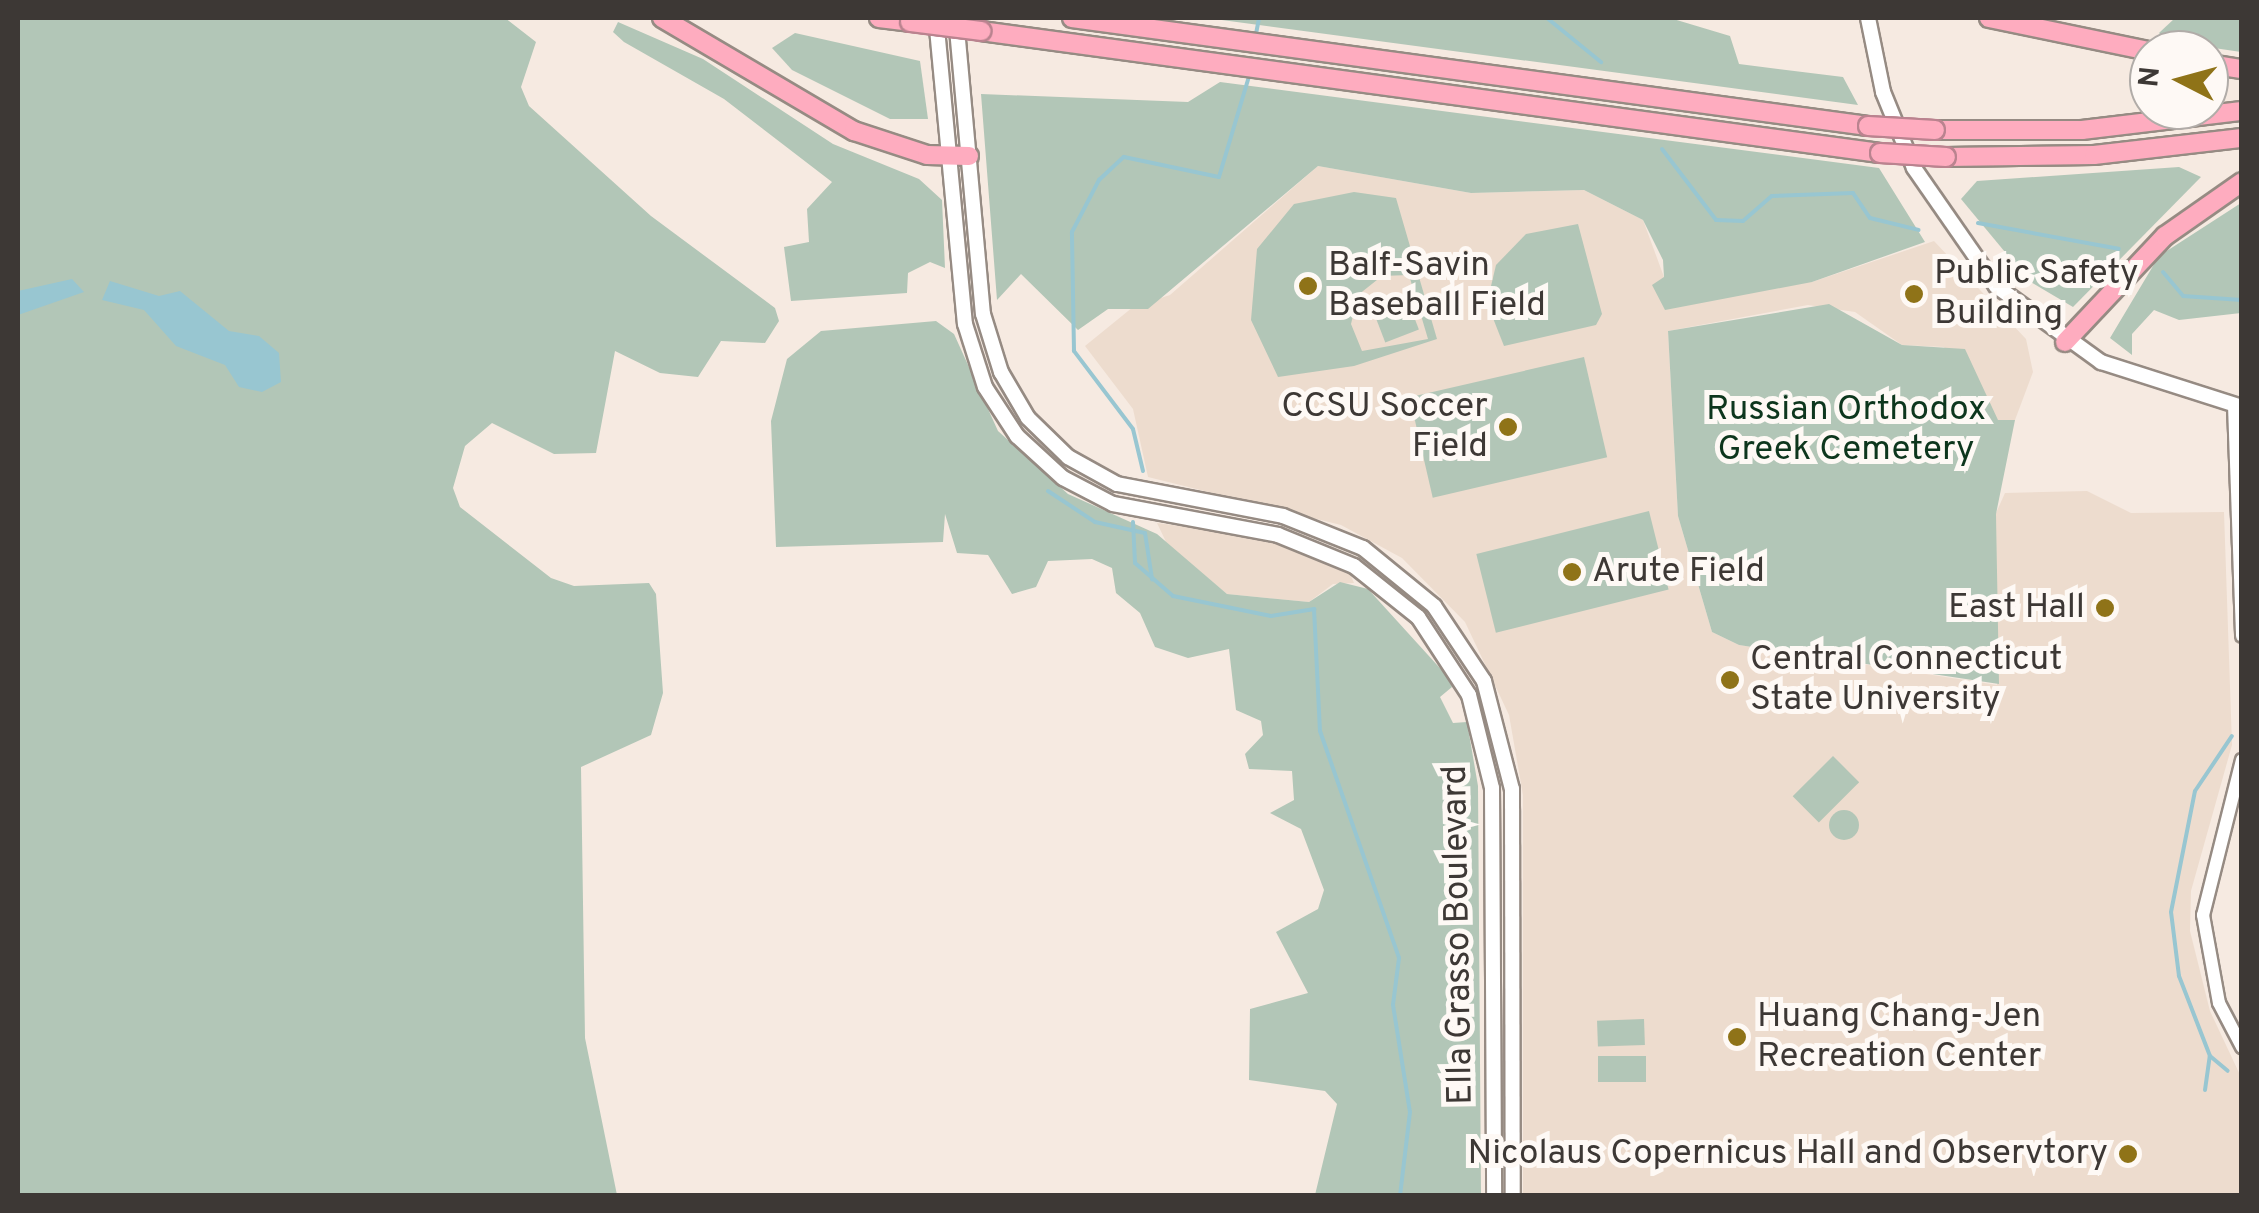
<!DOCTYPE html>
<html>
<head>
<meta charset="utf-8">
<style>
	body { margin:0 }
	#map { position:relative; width:2259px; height:1213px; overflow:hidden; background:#f6eae1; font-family:Overpass,sans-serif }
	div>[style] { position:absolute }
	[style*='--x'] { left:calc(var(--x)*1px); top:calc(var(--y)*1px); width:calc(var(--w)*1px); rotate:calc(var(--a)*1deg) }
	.built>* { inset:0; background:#eddcce }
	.green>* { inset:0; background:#b2c6b7; transform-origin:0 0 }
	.round { border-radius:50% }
	.water>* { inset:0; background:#98c6d1 }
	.stream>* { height:4px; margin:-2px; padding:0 2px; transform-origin:2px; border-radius:2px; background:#98c6d1 }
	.roads { filter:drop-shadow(2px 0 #968b83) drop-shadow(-2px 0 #968b83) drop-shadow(0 2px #968b83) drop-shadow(0 -2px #968b83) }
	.tertiary>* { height:12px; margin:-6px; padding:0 6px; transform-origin:6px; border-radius:6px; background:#fff }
	.secondary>* { height:14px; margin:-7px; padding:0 7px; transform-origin:7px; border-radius:7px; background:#fff }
	.motorway>* { height:18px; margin:-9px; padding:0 9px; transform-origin:9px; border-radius:9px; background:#feacbf }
	.bridges { filter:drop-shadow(2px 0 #ba838f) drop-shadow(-2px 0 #ba838f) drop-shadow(0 2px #ba838f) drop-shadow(0 -2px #ba838f) }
	.motorway-bridge>* { height:18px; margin:-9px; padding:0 9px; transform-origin:9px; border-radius:9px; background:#feacbf }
	.dots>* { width:28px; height:28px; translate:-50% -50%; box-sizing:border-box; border:5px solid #fef9f5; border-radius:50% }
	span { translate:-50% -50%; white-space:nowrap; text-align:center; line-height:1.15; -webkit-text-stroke:10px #fef9f5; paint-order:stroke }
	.poi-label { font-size:35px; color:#3d3835 }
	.left { translate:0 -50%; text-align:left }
	.right { translate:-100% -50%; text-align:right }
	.park-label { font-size:35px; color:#0d361d }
	.street-label { font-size:35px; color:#3d3835 }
	.frame { position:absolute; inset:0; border:20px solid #3d3835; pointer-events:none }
	.north { position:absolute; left:2129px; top:30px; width:100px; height:100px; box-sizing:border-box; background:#fef9f5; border:2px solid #b1aca8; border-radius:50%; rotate:276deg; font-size:28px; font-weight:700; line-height:40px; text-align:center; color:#3d3835 }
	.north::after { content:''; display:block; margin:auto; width:35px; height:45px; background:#8f7318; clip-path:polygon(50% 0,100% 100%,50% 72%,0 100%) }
</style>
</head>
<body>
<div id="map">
	<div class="built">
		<div style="clip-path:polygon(1318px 166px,1471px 193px,1584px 190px,1643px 220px,1664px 277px,1812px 282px,1934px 241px,2026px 339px,2033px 372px,2015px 420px,1997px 421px,1944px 347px,1902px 345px,1855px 312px,1808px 305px,1668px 331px,1678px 516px,1712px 632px,1739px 645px,1997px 685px,1996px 513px,2005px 493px,2087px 491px,2131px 513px,2224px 512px,2232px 745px,2191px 891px,2190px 931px,2210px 1011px,2241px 1077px,2241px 1195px,1523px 1195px,1523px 795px,1509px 715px,1465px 622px,1402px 558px,1341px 525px,1148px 477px,1133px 409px,1085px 346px,1133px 307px,1170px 295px)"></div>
		<div style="clip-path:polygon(1157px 523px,1272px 538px,1349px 571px,1354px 583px,1333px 584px,1309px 602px,1227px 594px,1167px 544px)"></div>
	</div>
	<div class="green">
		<div style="clip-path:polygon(18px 18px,505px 18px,536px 42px,521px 87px,529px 106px,651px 216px,775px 308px,779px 321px,765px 343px,721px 341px,698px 377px,660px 373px,615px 351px,596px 453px,554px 454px,492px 423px,465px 446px,453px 488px,460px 507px,551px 578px,574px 586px,649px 583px,656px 594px,663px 693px,651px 735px,581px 767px,585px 1038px,617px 1195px,18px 1195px)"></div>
		<div style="clip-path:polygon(1207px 18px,1670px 18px,1730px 36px,1739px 64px,1843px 77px,1858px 105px)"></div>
		<div style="clip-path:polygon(2175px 18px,2241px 18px,2241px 52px,2167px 41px,2159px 33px)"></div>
		<div style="clip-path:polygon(618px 22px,703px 59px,833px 144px,919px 179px,942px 200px,945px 268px,930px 262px,908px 273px,907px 293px,791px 301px,784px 247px,809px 242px,807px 209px,832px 182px,724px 99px,624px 42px,613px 32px)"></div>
		<div style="clip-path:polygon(795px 33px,920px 61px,928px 119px,890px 119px,792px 70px,772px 48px)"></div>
		<div style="clip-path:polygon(1220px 82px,1879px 168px,1925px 242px,1812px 282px,1665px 310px,1652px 285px,1664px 277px,1663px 260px,1643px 220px,1584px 190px,1471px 193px,1318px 166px,1148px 309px,1108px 309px,1078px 330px,1021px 274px,997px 300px,981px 94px,1188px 102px)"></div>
		<div style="clip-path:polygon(2179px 167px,2201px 177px,2073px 307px,2029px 281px,1961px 199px,1977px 181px)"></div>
		<div style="clip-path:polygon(evenodd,1354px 192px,1396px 198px,1437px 339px,1354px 366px,1278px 377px,1251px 320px,1257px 249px,1294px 204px,1354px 192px,1409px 275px,1428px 339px,1362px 351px,1351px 324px,1358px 295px,1382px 276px,1409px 275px)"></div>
		<div style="clip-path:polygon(2241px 203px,2241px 313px,2179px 320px,2154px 310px,2132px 334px,2132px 355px,2110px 338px,2159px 256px)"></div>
		<div style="clip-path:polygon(1578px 224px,1602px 314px,1596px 325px,1504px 346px,1487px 303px,1496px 265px,1526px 234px)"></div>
		<div style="left:1406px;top:296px;width:36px;height:36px;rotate:69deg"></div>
		<div style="clip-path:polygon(1829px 304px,1902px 345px,1965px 349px,1998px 420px,2015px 420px,1996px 514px,1999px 684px,1739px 645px,1712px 632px,1678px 516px,1668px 331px)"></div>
		<div style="clip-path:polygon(936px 321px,954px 334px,998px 431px,1068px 494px,1157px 534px,1227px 594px,1309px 602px,1340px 582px,1368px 589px,1448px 677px,1452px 687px,1440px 697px,1453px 723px,1467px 722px,1478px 786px,1481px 1195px,1315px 1195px,1337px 1104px,1325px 1091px,1249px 1080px,1250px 1009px,1308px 993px,1276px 932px,1318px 909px,1324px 890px,1301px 829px,1270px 813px,1294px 800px,1292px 771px,1249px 769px,1245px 754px,1263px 735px,1261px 721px,1236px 710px,1229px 649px,1188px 658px,1155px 647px,1140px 613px,1116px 593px,1112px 568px,1092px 559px,1048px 561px,1036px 587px,1012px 594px,988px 555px,957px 553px,945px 514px,943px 542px,776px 547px,771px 421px,787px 359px,821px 331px)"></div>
		<div style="left:1584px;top:357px;width:103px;height:179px;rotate:77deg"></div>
		<div style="left:1649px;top:511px;width:81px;height:178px;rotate:76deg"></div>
		<div style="left:1833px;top:756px;width:37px;height:57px;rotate:45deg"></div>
		<div class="round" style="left:1829px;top:810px;width:30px;height:30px"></div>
		<div style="left:1644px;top:1019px;width:26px;height:47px;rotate:88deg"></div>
		<div style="left:1646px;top:1056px;width:26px;height:48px;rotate:90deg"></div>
	</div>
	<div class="water">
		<div style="clip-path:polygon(72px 279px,84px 292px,18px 315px,18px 291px)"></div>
		<div style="clip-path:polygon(110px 281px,159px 296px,180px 291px,229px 331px,259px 336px,279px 353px,281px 382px,262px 392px,239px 387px,225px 365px,176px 346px,144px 310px,102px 300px)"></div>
	</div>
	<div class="stream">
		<div style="--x:1547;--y:18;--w:70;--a:39.2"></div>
		<div style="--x:1255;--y:39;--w:21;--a:-79"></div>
		<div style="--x:1662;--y:149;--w:89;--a:52.7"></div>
		<div style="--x:1716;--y:220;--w:27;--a:2"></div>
		<div style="--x:1743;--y:221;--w:38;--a:-41"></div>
		<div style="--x:1772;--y:196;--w:81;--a:-2.1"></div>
		<div style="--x:1853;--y:193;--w:30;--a:56"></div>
		<div style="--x:1870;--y:218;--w:50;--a:13.8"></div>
		<div style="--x:1978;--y:223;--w:143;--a:10.4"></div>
		<div style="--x:2163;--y:272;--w:31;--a:50"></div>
		<div style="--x:2183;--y:296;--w:59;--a:3.9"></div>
		<div style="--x:1143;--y:471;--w:43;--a:-103.4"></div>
		<div style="--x:1133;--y:429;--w:98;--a:-127.1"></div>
		<div style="--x:1074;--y:351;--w:119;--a:-91"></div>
		<div style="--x:1072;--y:232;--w:59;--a:-62.6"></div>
		<div style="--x:1099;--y:180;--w:34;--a:-43"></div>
		<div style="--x:1124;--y:157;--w:97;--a:11.9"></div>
		<div style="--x:1219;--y:177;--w:109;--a:-73.4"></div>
		<div style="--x:1048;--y:491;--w:56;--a:33.4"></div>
		<div style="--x:1095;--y:522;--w:51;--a:12.4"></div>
		<div style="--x:1145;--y:533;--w:47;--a:81.3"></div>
		<div style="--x:1133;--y:522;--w:41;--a:87.2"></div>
		<div style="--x:1135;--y:563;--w:50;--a:41"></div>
		<div style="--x:1173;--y:596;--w:100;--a:11.5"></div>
		<div style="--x:1271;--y:616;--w:44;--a:-9.2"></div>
		<div style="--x:1314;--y:609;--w:122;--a:87.2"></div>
		<div style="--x:1320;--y:731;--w:240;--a:70.8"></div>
		<div style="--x:1399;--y:958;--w:47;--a:97.3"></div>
		<div style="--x:1393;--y:1005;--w:108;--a:81"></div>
		<div style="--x:1410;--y:1112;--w:85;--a:96.8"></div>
		<div style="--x:2210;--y:1056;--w:23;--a:40"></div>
		<div style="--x:2205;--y:1090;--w:34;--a:-82"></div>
		<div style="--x:2210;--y:1056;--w:86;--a:-111.2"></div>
		<div style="--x:2179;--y:976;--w:64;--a:-97.1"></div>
		<div style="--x:2171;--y:912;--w:123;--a:-78.8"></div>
		<div style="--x:2195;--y:791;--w:66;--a:-56.1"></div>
	</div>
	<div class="roads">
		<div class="tertiary">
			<div style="--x:2234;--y:405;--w:231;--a:88"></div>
			<div style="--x:2242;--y:760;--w:160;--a:104.1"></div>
			<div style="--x:2203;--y:915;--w:89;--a:79.7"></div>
			<div style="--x:2219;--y:1003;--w:50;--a:62.4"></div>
		</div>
		<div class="secondary">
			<div style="--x:936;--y:18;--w:307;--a:84.6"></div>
			<div style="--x:965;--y:324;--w:66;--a:72.4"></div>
			<div style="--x:985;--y:387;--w:59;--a:56.9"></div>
			<div style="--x:1017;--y:436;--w:62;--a:42.4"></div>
			<div style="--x:1063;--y:478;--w:56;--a:27.5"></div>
			<div style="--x:1113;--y:504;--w:168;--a:10.6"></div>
			<div style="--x:1278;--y:535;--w:82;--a:22.2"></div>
			<div style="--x:1354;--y:566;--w:82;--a:38.6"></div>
			<div style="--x:1418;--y:617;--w:93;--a:56.8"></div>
			<div style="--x:1469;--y:695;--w:96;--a:76.1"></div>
			<div style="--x:1492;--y:788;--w:408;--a:89.7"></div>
			<div style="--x:956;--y:18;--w:297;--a:84.8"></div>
			<div style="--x:983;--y:314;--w:61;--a:72.8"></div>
			<div style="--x:1001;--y:372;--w:53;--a:59.6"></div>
			<div style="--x:1028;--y:418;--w:56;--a:44.3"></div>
			<div style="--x:1068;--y:457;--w:56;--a:28.9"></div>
			<div style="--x:1117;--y:484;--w:169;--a:10.9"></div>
			<div style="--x:1283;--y:516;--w:86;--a:21.8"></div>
			<div style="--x:1363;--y:548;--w:92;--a:39.2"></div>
			<div style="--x:1434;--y:606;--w:90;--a:56.3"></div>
			<div style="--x:1484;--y:681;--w:112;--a:75.5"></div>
			<div style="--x:1512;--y:789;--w:407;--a:89.9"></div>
			<div style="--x:1868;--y:18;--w:76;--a:78.5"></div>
			<div style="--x:1883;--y:92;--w:82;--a:67.8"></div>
			<div style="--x:1914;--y:168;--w:144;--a:55.2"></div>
			<div style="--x:1996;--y:286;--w:130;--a:35.9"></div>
			<div style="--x:2101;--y:362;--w:148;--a:17.7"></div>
		</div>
		<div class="motorway">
			<div style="--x:662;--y:18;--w:223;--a:30.5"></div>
			<div style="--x:854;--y:131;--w:77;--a:18.2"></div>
			<div style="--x:927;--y:155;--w:42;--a:1.4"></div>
			<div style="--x:879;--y:18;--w:31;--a:7"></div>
			<div style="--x:1072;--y:18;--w:803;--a:7.73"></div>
			<div style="--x:1989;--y:18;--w:163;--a:11.7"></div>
			<div style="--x:981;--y:31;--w:907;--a:7.73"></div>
			<div style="--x:2209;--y:64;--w:33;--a:9"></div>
			<div style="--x:1935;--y:130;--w:147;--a:0"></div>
			<div style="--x:2082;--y:130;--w:161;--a:-6.8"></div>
			<div style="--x:1946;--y:157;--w:148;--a:-0.8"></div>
			<div style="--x:2094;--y:155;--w:149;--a:-6.6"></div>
			<div style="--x:2065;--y:342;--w:146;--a:-46.7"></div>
			<div style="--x:2165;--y:236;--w:94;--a:-35"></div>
		</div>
	</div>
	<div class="bridges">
		<div class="motorway-bridge">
			<div style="--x:910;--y:22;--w:72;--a:7.2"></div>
			<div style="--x:1868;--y:126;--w:67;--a:3.4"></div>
			<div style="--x:1880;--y:153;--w:66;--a:3.5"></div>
		</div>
	</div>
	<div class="dots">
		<div style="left:1308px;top:286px;background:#8f7318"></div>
		<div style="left:1914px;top:294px;background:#8f7318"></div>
		<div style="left:1508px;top:427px;background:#8f7318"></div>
		<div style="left:1572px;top:572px;background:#8f7318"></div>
		<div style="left:2105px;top:608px;background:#8f7318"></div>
		<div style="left:1730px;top:680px;background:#8f7318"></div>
		<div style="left:1737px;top:1037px;background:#8f7318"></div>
		<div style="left:2128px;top:1154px;background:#8f7318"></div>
	</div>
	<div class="poi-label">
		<span class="left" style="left:1328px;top:286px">Balf-Savin<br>Baseball Field</span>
		<span class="left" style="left:1934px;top:294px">Public Safety<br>Building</span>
		<span class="right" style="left:1488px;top:427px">CCSU Soccer<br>Field</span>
		<span class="left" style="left:1592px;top:572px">Arute Field</span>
		<span class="right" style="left:2085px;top:608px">East Hall</span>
		<span class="left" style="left:1750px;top:680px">Central Connecticut<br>State University</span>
		<span class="left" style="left:1757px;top:1037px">Huang Chang-Jen<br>Recreation Center</span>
		<span class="right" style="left:2108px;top:1154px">Nicolaus Copernicus Hall and Observtory</span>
	</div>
	<div class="park-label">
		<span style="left:1846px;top:430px">Russian Orthodox<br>Greek Cemetery</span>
	</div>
	<div class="street-label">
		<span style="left:1459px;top:935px;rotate:-91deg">Ella Grasso Boulevard</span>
	</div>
	<div class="frame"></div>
	<div class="north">N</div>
</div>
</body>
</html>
